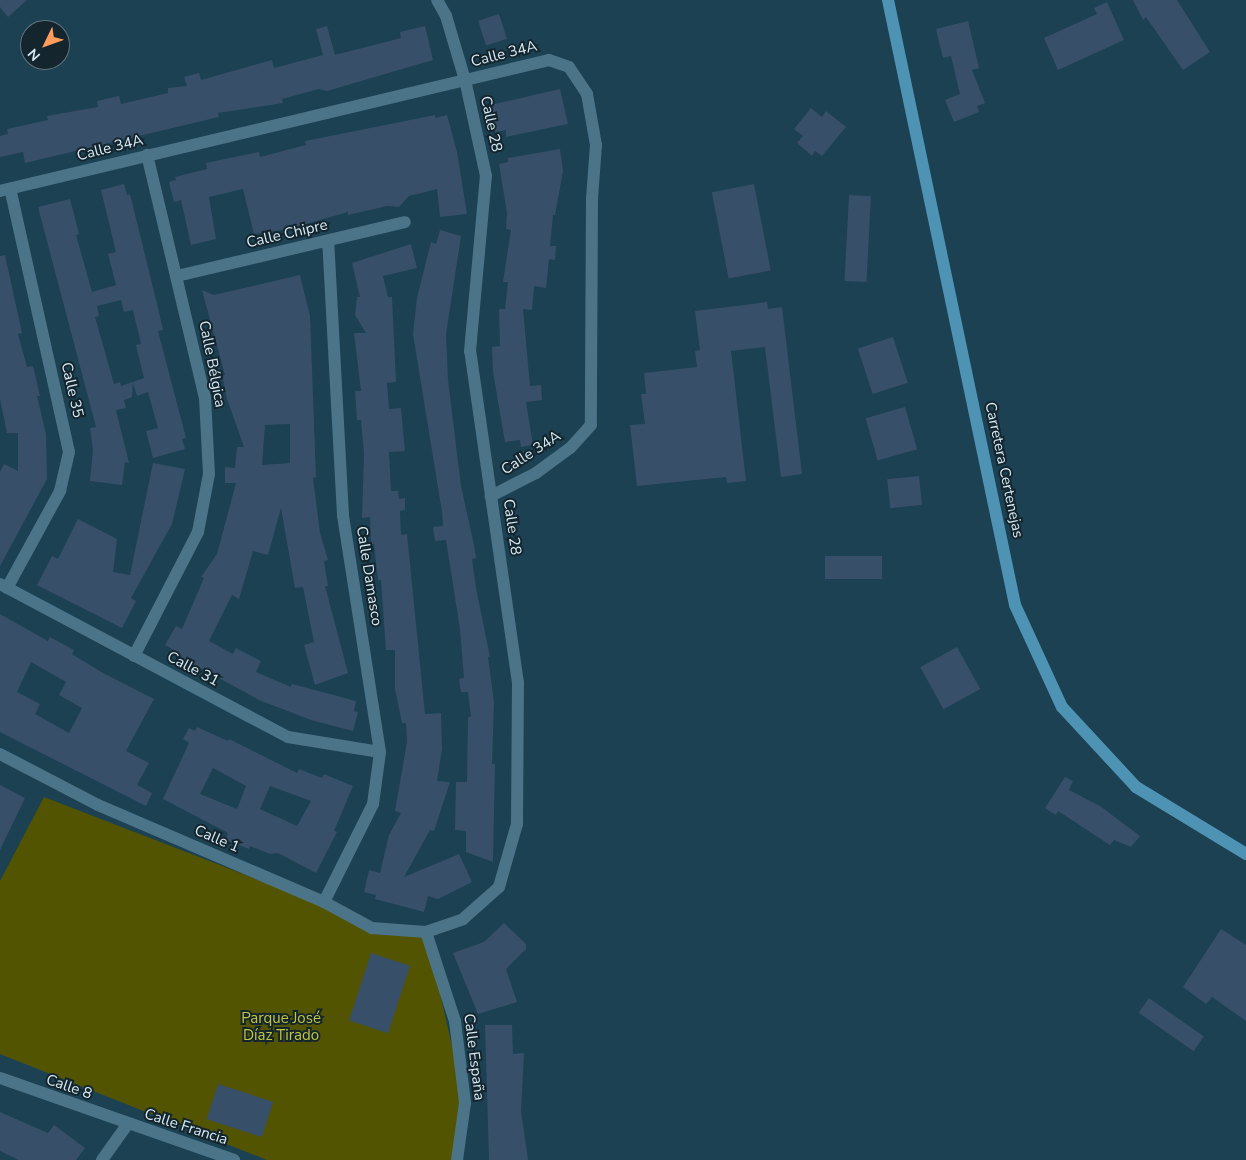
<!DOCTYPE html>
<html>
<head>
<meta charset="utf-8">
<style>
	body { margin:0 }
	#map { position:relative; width:1246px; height:1160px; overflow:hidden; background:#1b4152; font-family:"Nunito Sans",sans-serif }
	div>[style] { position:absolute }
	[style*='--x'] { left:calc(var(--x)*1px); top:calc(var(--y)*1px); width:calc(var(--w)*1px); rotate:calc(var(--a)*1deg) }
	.green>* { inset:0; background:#525401 }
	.building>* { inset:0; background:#384f69; transform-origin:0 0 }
	.street>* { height:12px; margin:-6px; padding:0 6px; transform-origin:6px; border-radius:6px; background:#4b7489 }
	.secondary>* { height:12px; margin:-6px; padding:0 6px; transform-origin:6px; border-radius:6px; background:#4f93b4 }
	span { translate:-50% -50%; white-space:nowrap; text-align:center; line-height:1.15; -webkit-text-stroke:4px #15252d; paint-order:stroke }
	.street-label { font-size:15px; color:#d5eaf5 }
	.park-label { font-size:15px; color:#c2c73e }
	.north { position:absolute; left:20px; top:20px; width:50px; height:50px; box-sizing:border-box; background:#15252d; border:1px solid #62747d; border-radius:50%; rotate:228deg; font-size:14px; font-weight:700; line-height:20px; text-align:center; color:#d5eaf5 }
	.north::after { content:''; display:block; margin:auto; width:18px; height:22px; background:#ff9b5b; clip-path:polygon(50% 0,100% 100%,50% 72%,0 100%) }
</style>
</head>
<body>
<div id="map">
	<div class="green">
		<div style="clip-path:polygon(44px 797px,385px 929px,426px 932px,465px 1103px,457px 1160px,267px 1160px,0 1054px,0 881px)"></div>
	</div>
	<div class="building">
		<div style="clip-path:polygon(0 0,27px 0,8px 17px,0 7px)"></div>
		<div style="clip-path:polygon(1133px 0,1177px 0,1210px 52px,1183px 70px,1146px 17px,1143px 20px)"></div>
		<div style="clip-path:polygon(1107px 2px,1124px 40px,1058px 70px,1044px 38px,1097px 14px,1094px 8px)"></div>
		<div style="left:499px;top:14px;width:26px;height:22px;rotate:72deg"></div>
		<div style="clip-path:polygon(968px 21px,979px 68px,972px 70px,985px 103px,977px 106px,979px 112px,954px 122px,945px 100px,960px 94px,951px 56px,943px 58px,936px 29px)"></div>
		<div style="clip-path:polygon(327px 26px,335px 55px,401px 38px,400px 32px,425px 26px,433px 60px,327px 91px,319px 89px,282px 99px,283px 103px,218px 113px,219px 117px,25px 163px,23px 152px,0 157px,0 136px,8px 134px,7px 129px,48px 120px,47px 116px,98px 107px,97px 101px,119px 96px,121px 104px,168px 93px,168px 88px,187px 86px,184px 77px,199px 73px,201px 80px,272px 60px,274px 68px,323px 55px,316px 29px)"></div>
		<div style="clip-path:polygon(560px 89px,568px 124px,506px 137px,506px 130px,493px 133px,486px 106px)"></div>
		<div style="clip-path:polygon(811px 108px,822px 117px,826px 111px,846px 127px,822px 156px,815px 151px,812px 156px,797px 143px,803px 136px,794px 129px)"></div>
		<div style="clip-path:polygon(435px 115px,435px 118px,447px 115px,457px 152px,467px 214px,440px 217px,437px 189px,409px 196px,399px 207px,387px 206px,348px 215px,348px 212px,288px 229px,254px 234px,243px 189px,209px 197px,216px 239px,191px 245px,181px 200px,174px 202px,169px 182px,176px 180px,175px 177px,207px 169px,206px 163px,230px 158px,259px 152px,260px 157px,306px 145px,305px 141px)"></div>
		<div style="clip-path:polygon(560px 149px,563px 171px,555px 215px,553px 215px,550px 246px,556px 246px,555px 260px,549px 259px,546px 288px,534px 286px,532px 310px,523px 309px,530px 386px,541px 385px,542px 400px,526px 402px,533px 445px,521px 447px,520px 440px,505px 442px,493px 372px,492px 347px,500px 346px,499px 309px,505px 309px,508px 282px,503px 282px,511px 230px,506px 229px,507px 213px,499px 164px,508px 162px,508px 158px)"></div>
		<div style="clip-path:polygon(evenodd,124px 184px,127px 195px,130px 194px,158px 308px,163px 330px,158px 331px,186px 438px,182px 439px,185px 449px,153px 458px,146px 431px,158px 428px,148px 392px,137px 396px,133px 383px,132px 397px,124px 400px,126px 408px,116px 410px,129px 463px,125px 462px,122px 485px,90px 481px,93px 450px,90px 428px,96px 427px,38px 207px,70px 199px,79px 234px,76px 235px,92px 292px,116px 285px,108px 254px,116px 252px,101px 190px,124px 184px,121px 300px,124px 312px,133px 310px,141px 344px,136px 345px,144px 378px,121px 386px,120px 382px,114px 384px,95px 317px,99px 316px,97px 306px,121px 300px)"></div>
		<div style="left:754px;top:184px;width:88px;height:43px;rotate:79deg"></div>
		<div style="left:849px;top:195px;width:22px;height:86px;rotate:3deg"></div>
		<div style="clip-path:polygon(440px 230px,461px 236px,446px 334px,448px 380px,461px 486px,474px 545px,476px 558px,472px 559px,476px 588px,490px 657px,488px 657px,494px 702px,492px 764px,495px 764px,493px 862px,466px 852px,466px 831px,455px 830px,456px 782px,467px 782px,468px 717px,471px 717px,468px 692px,461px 692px,459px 679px,464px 678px,460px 629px,446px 540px,435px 541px,433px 527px,443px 526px,442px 512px,413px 334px,417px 298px,431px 242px,436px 244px)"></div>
		<div style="clip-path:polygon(411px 244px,417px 268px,383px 276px,388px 297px,392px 297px,396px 382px,387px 383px,389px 409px,401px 408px,405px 451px,389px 452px,391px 491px,398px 491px,399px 499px,405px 498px,405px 510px,400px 511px,401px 535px,407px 534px,425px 714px,441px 713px,442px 749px,437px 781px,450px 782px,434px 831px,430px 830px,404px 877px,459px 854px,472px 882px,438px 899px,428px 896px,424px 912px,375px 899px,376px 895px,364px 892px,369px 870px,380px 873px,389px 835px,401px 813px,395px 811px,407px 742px,406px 723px,402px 723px,395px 689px,395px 650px,386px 650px,381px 580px,378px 580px,374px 544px,371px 544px,370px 517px,362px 518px,364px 454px,361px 420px,357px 420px,355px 391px,361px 391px,354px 333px,366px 333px,355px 315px,357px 297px,360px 297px,352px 263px)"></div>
		<div style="clip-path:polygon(5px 255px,22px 333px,18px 334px,27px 367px,33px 366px,40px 396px,37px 396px,46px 434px,47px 479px,0 566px,0 472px,4px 464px,18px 471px,18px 433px,7px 433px,0 399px,0 256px)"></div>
		<div style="clip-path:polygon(evenodd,300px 275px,310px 316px,316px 477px,313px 478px,320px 533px,328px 560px,324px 561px,328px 586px,325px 586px,348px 673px,315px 685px,304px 645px,314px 642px,303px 587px,295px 588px,281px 508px,268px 555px,253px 551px,239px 599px,232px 595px,209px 641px,233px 654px,236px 648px,261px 661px,256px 672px,291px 687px,292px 684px,356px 701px,354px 711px,358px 712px,353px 731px,311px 720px,259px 700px,173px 653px,175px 651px,165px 645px,176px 626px,182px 629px,204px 578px,201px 577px,217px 554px,236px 483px,225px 483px,225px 467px,235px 468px,237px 447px,244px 447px,227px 399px,222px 375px,225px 375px,202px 290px,214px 295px,300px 275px,290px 424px,290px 463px,262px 465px,265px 425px,290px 424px)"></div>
		<div style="clip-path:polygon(767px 302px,768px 309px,782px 307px,802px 474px,781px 477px,765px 347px,731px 351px,746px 481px,727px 483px,726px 477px,637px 486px,630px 425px,645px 424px,641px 394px,646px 394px,644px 373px,697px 367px,695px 351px,700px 350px,695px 311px)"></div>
		<div style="left:893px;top:337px;width:48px;height:37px;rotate:72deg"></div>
		<div style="left:905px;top:407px;width:44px;height:41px;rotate:74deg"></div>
		<div style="clip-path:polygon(153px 463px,185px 469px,172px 524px,131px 598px,136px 601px,122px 628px,37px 585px,52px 556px,58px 559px,78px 519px,117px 539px,113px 572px,130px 575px)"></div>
		<div style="left:919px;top:476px;width:29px;height:32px;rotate:84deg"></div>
		<div style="left:825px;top:556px;width:57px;height:23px"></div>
		<div style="clip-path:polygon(evenodd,0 614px,48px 641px,50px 637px,74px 650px,72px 654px,101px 672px,154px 699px,126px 751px,149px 763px,137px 785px,152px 793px,146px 806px,0 732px,0 614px,31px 662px,66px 682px,59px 695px,82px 708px,69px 733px,35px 714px,40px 704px,17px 692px,31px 662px)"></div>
		<div style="left:957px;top:647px;width:48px;height:42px;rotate:61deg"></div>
		<div style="clip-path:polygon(evenodd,197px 727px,228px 741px,229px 739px,297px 773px,299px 769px,322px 778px,324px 774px,353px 786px,334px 831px,337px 832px,316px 873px,278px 853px,270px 854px,250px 846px,249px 849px,226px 840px,228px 833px,163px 799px,189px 743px,183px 739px,189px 728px,195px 731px,197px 727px,213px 768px,246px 786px,237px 809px,200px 794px,213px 768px,197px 727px,270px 786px,311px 801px,297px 826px,260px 809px,270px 786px)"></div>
		<div style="clip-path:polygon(1065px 777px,1073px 781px,1069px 790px,1100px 806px,1140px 836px,1131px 847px,1114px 840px,1110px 845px,1058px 811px,1056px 815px,1045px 808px)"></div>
		<div style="clip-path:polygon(0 785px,25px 798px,0 850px)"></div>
		<div style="clip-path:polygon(504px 923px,526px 944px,526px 949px,506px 969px,517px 1002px,478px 1014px,453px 953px,484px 942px)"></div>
		<div style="clip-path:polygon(1221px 929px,1246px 945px,1246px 1021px,1212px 997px,1206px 1004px,1183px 987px)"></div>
		<div style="left:371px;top:953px;width:41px;height:71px;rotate:18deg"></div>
		<div style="left:1149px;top:998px;width:67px;height:18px;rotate:35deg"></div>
		<div style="clip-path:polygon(485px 1025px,512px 1025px,513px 1054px,524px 1053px,521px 1111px,528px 1160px,489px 1160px)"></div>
		<div style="left:218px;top:1084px;width:58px;height:37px;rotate:18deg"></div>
		<div style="clip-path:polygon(0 1112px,48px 1133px,54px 1125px,85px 1148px,76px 1160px,19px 1160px,0 1151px)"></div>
	</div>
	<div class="street">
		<div style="--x:0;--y:191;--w:564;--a:-13.42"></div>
		<div style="--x:549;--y:60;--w:21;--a:19"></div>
		<div style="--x:569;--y:67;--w:32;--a:56"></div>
		<div style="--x:587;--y:94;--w:52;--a:80"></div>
		<div style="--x:596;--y:145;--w:53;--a:94.3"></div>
		<div style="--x:592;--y:198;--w:227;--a:90.3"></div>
		<div style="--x:591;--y:425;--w:31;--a:132"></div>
		<div style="--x:570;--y:448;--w:42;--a:143.7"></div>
		<div style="--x:536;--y:473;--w:51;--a:152.9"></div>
		<div style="--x:177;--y:276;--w:234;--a:-13.3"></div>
		<div style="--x:0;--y:584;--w:326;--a:28"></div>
		<div style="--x:288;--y:737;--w:93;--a:9.3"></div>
		<div style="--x:7;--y:588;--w:111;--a:-61.3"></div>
		<div style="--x:60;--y:491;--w:40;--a:-77"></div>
		<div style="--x:69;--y:452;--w:270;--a:-102.6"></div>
		<div style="--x:134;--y:656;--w:140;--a:-62.7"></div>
		<div style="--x:198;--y:532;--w:59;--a:-79.3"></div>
		<div style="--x:209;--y:474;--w:76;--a:-93"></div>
		<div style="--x:205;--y:398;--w:250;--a:-103.4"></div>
		<div style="--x:0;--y:754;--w:110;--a:27.5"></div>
		<div style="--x:98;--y:805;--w:246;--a:23.2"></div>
		<div style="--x:324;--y:902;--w:55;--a:28.4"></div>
		<div style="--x:372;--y:928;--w:54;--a:4.2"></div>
		<div style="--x:426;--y:932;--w:39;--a:-19"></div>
		<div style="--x:463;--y:919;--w:48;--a:-41.6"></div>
		<div style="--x:499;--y:887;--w:66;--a:-74.1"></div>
		<div style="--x:517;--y:824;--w:141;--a:-89.6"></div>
		<div style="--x:518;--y:683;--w:335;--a:-98.2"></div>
		<div style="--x:470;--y:351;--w:176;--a:-84.8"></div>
		<div style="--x:486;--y:176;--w:98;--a:-102.3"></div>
		<div style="--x:465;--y:80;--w:67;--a:-106.5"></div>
		<div style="--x:446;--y:16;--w:18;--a:-119"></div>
		<div style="--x:324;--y:902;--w:110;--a:-63.4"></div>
		<div style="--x:373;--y:804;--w:52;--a:-82.3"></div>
		<div style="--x:380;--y:752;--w:240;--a:-98.9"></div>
		<div style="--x:343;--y:515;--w:274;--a:-93.1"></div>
		<div style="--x:426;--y:932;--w:94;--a:72"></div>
		<div style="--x:455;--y:1021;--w:83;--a:83"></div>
		<div style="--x:465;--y:1103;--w:58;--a:98"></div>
		<div style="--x:0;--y:1078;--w:248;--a:19.3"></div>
		<div style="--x:102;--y:1160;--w:43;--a:-54.5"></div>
	</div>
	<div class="secondary">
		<div style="--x:888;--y:0;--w:618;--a:78.14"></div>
		<div style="--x:1015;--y:605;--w:112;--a:65.3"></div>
		<div style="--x:1062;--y:707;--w:109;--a:47.2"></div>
		<div style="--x:1136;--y:787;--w:129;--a:31.3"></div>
	</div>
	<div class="street-label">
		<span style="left:504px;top:54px;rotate:-14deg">Calle 34A</span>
		<span style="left:491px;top:124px;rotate:78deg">Calle 28</span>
		<span style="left:110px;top:148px;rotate:-14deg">Calle 34A</span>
		<span style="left:287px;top:234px;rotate:-13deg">Calle Chipre</span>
		<span style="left:212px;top:364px;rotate:79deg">Calle Bélgica</span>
		<span style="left:72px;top:390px;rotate:77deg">Calle 35</span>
		<span style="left:531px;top:453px;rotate:-33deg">Calle 34A</span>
		<span style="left:1004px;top:470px;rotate:78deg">Carretera Certenejas</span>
		<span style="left:512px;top:527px;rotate:82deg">Calle 28</span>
		<span style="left:369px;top:576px;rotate:81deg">Calle Damasco</span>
		<span style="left:193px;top:669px;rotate:28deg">Calle 31</span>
		<span style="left:217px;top:839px;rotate:23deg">Calle 1</span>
		<span style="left:474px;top:1057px;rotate:83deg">Calle España</span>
		<span style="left:69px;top:1087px;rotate:19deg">Calle 8</span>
		<span style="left:186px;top:1127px;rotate:18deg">Calle Francia</span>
	</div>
	<div class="park-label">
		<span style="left:281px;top:1027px">Parque José<br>Díaz Tirado</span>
	</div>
	<div class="north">N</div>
</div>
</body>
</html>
